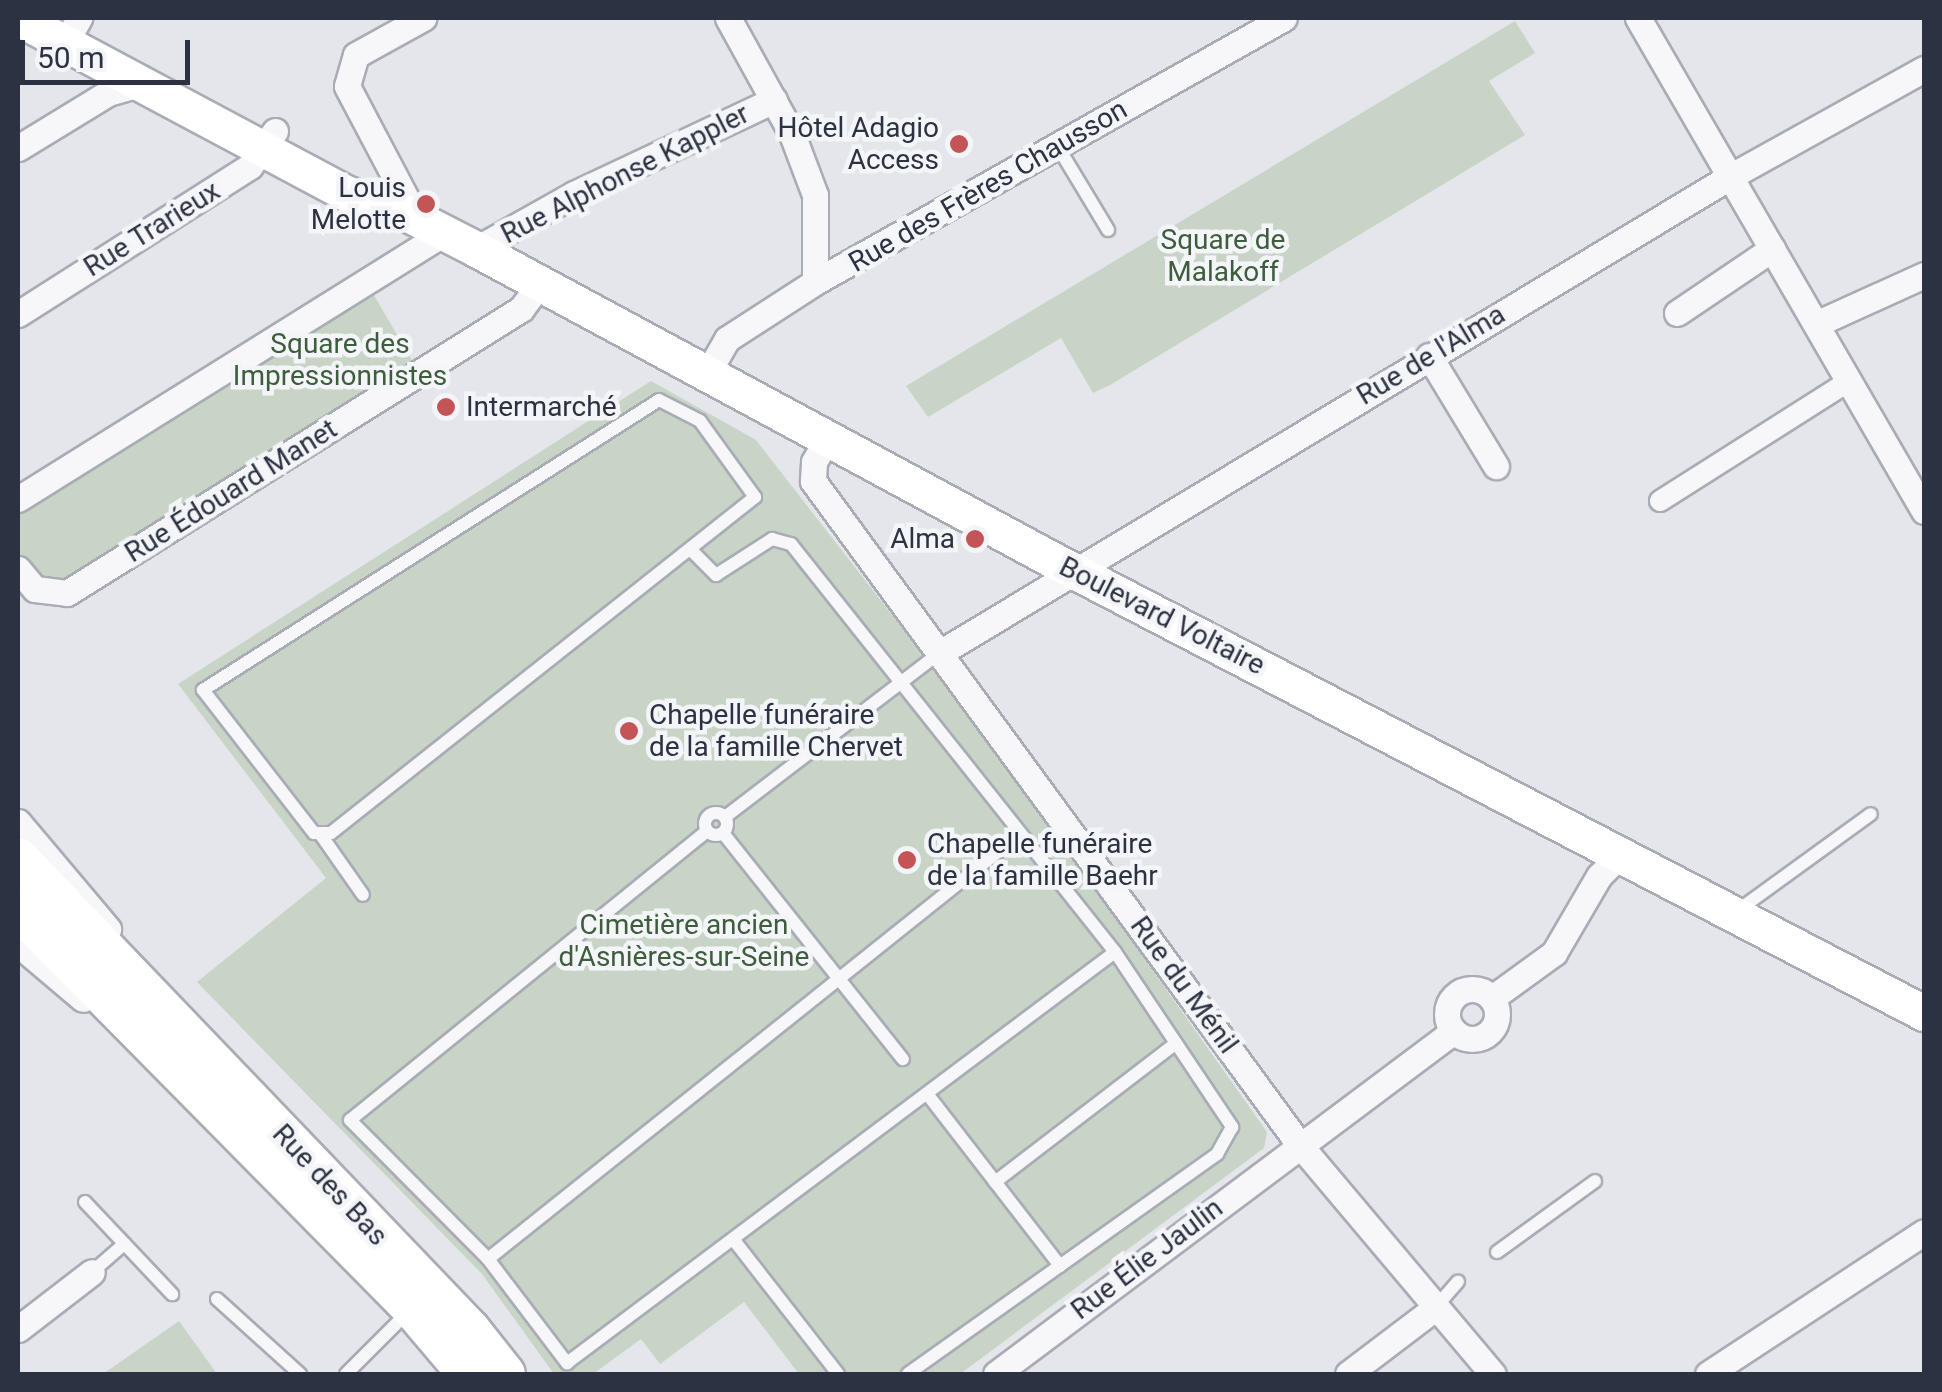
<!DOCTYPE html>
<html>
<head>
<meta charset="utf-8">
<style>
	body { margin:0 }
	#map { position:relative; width:1942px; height:1392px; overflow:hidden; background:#e4e6eb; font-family:Roboto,sans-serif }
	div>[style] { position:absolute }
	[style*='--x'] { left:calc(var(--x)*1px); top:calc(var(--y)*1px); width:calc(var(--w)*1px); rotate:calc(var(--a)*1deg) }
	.green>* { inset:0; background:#c8d4c6 }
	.roads { filter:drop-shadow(2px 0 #a9acb5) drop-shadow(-2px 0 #a9acb5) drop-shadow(0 2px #a9acb5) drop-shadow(0 -2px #a9acb5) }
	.service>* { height:12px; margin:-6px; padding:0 6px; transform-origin:6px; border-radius:6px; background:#f7f7f9 }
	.service>.ring { margin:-6px; padding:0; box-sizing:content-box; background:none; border:12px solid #f7f7f9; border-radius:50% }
	.pedestrian>* { height:20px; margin:-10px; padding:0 10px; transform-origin:10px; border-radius:10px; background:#f7f7f9 }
	.minor>* { height:25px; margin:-12.5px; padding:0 12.5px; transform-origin:12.5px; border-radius:12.5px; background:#f7f7f9 }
	.minor>.ring { margin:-12.5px; padding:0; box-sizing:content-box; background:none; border:25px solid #f7f7f9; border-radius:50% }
	.secondary>* { height:35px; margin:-17.5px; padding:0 17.5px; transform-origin:17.5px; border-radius:17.5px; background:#fff }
	.primary>* { height:40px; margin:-20px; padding:0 20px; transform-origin:20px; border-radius:20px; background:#fff }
	.dots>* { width:28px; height:28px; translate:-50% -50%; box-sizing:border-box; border:5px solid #f4f5f8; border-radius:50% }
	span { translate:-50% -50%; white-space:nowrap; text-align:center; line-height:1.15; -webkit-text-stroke:9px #f4f5f8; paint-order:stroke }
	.poi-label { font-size:28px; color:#2d3242 }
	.right { translate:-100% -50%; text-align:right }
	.left { translate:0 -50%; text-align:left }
	.street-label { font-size:28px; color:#2d3242 }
	.park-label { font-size:28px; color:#3d5d3c }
	.frame { position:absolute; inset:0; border:20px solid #2d3242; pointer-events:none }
	.scale { position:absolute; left:20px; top:40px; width:170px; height:45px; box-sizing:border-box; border:5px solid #2d3242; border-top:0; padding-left:12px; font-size:30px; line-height:35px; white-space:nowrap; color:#2d3242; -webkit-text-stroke:8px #f4f5f8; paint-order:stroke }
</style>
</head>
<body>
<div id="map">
	<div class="green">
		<div style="clip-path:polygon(1515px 21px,1535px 53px,1489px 81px,1525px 135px,1110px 385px,1093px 393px,1061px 338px,928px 417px,906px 386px)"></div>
		<div style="clip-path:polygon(365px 280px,420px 374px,67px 593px,18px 569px,18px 499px)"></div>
		<div style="clip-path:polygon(651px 381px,756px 440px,997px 750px,1267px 1132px,1264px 1148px,960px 1374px,799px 1374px,744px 1302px,660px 1364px,641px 1339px,593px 1374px,554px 1374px,482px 1274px,197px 982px,326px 878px,178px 684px)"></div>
		<div style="clip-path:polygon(179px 1321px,217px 1374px,103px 1374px)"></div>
	</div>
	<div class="roads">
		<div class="service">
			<div style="--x:1058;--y:147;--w:97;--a:58.9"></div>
			<div style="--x:659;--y:400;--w:46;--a:27.1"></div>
			<div style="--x:700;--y:421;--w:94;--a:54.1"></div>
			<div style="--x:755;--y:497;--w:541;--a:141.6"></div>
			<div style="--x:331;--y:833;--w:17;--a:180"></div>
			<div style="--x:314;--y:833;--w:181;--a:-127.8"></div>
			<div style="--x:203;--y:690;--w:540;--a:-32.45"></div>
			<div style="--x:690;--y:549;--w:37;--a:45"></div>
			<div style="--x:716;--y:575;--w:67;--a:-32.7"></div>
			<div style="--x:772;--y:539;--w:20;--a:15"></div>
			<div style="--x:791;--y:544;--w:521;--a:51.55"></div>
			<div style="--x:1115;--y:952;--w:211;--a:56.2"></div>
			<div style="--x:1232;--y:1127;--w:31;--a:119"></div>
			<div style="--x:1217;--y:1154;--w:379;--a:144.6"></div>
			<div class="ring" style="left:705px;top:813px;width:10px;height:10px"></div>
			<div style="--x:725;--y:817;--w:272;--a:-37.4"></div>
			<div style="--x:707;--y:831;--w:459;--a:141"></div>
			<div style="--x:350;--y:1120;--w:196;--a:45.2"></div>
			<div style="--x:488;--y:1259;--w:131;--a:52.8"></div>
			<div style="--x:567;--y:1363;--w:685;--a:-36.87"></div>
			<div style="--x:723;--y:833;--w:289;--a:51.5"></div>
			<div style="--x:321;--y:835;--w:73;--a:55"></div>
			<div style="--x:1737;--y:911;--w:165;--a:-35.9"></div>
			<div style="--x:928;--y:1095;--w:216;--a:52.3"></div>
			<div style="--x:995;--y:1182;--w:228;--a:-37.5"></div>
			<div style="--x:85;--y:1202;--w:127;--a:46.6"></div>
			<div style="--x:733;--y:1239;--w:171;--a:52.1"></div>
			<div style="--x:1497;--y:1252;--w:121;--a:-35.9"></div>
			<div style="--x:488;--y:1259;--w:680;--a:-38.61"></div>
			<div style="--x:92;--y:1272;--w:43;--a:-41.2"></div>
			<div style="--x:217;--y:1299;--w:112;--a:42.1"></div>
			<div style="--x:1435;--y:1308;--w:35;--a:-49"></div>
			<div style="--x:346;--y:1374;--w:86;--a:-45"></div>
		</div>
		<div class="pedestrian">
			<div style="--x:1660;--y:501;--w:224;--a:-32.4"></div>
		</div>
		<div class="minor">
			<div style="--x:728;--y:18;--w:132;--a:61.1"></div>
			<div style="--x:792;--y:134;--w:65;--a:69.3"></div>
			<div style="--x:815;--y:195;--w:87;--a:90"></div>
			<div style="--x:1638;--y:18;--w:570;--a:59.88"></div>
			<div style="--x:73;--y:29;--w:13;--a:-61"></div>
			<div style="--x:18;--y:148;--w:105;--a:-31.4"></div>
			<div style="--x:108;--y:93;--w:32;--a:-16"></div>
			<div style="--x:417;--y:219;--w:150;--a:-117.8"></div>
			<div style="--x:347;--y:86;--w:32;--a:-74"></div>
			<div style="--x:356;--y:55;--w:77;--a:-28.9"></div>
			<div style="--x:476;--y:249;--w:112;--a:-29.3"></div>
			<div style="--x:574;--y:194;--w:221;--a:-25.2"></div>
			<div style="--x:1677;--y:313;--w:115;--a:-34"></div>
			<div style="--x:18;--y:314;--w:275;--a:-32.5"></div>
			<div style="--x:250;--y:166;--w:43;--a:-54.5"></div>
			<div style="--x:1816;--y:324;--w:119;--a:-24.4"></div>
			<div style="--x:1429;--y:356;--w:129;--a:58.7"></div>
			<div style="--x:708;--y:372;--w:38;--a:-60"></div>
			<div style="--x:727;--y:339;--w:105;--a:-32.9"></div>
			<div style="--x:815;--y:282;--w:538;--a:-29.38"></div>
			<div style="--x:830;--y:435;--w:31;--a:121"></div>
			<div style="--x:814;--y:462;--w:19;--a:93"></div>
			<div style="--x:813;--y:481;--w:822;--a:53.76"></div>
			<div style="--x:1299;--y:1144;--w:301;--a:49.9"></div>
			<div style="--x:18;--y:499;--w:502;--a:-31.98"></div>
			<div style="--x:18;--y:569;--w:26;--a:50"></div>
			<div style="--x:35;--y:589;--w:32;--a:7"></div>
			<div style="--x:67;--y:593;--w:536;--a:-32.03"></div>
			<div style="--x:521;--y:309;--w:31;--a:-53"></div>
			<div style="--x:943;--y:651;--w:920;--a:-31.08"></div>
			<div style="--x:1731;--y:176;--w:221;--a:-29"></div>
			<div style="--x:18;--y:822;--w:140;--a:49.9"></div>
			<div style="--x:18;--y:944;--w:85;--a:40.2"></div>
			<div class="ring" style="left:1447px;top:989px;width:25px;height:25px"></div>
			<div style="--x:1492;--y:998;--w:77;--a:-36"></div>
			<div style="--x:1554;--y:953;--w:89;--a:-59.7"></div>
			<div style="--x:1599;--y:876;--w:34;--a:-45"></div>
			<div style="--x:18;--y:1329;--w:93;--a:-37.6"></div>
			<div style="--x:996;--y:1374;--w:572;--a:-36.83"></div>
			<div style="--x:1348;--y:1374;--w:109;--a:-37.2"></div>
			<div style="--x:1708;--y:1374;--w:258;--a:-33.3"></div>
		</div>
		<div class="secondary">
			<div style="--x:18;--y:18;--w:374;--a:28.1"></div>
			<div style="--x:348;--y:194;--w:59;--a:17.8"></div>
			<div style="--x:404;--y:212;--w:81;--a:27.2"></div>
			<div style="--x:476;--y:249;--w:653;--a:28.33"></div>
			<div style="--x:1051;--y:559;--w:984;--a:27.48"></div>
		</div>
		<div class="primary">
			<div style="--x:18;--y:858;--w:654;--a:46.24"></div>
			<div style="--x:470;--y:1330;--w:56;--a:51.5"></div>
			<div style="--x:18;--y:909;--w:561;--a:45.36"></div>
			<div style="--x:412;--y:1308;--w:87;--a:49.7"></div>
		</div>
	</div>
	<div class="dots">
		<div style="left:959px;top:144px;background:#c45556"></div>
		<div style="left:426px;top:204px;background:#c45556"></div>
		<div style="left:446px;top:407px;background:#c45556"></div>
		<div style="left:975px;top:539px;background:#c45556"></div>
		<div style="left:629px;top:731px;background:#c45556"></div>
		<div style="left:907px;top:860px;background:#c45556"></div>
	</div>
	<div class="poi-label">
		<span class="right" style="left:939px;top:144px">Hôtel Adagio<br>Access</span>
		<span class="right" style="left:406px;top:204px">Louis<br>Melotte</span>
		<span class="left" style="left:466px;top:407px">Intermarché</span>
		<span class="right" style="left:955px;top:539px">Alma</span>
		<span class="left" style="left:649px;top:731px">Chapelle funéraire<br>de la famille Chervet</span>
		<span class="left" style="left:927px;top:860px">Chapelle funéraire<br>de la famille Baehr</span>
	</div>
	<div class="street-label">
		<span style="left:625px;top:174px;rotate:-27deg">Rue Alphonse Kappler</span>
		<span style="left:988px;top:186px;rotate:-30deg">Rue des Frères Chausson</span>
		<span style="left:152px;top:229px;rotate:-32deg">Rue Trarieux</span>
		<span style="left:1431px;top:355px;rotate:-31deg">Rue de l'Alma</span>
		<span style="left:231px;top:491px;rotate:-32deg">Rue Édouard Manet</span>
		<span style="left:1162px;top:616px;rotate:27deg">Boulevard Voltaire</span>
		<span style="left:1184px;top:985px;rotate:54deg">Rue du Ménil</span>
		<span style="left:330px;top:1185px;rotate:47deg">Rue des Bas</span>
		<span style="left:1147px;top:1259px;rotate:-37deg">Rue Élie Jaulin</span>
	</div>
	<div class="park-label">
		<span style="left:1223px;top:256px">Square de<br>Malakoff</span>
		<span style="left:340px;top:360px">Square des<br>Impressionnistes</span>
		<span style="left:684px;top:941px">Cimetière ancien<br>d'Asnières-sur-Seine</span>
	</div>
	<div class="frame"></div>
	<div class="scale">50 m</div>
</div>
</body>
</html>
